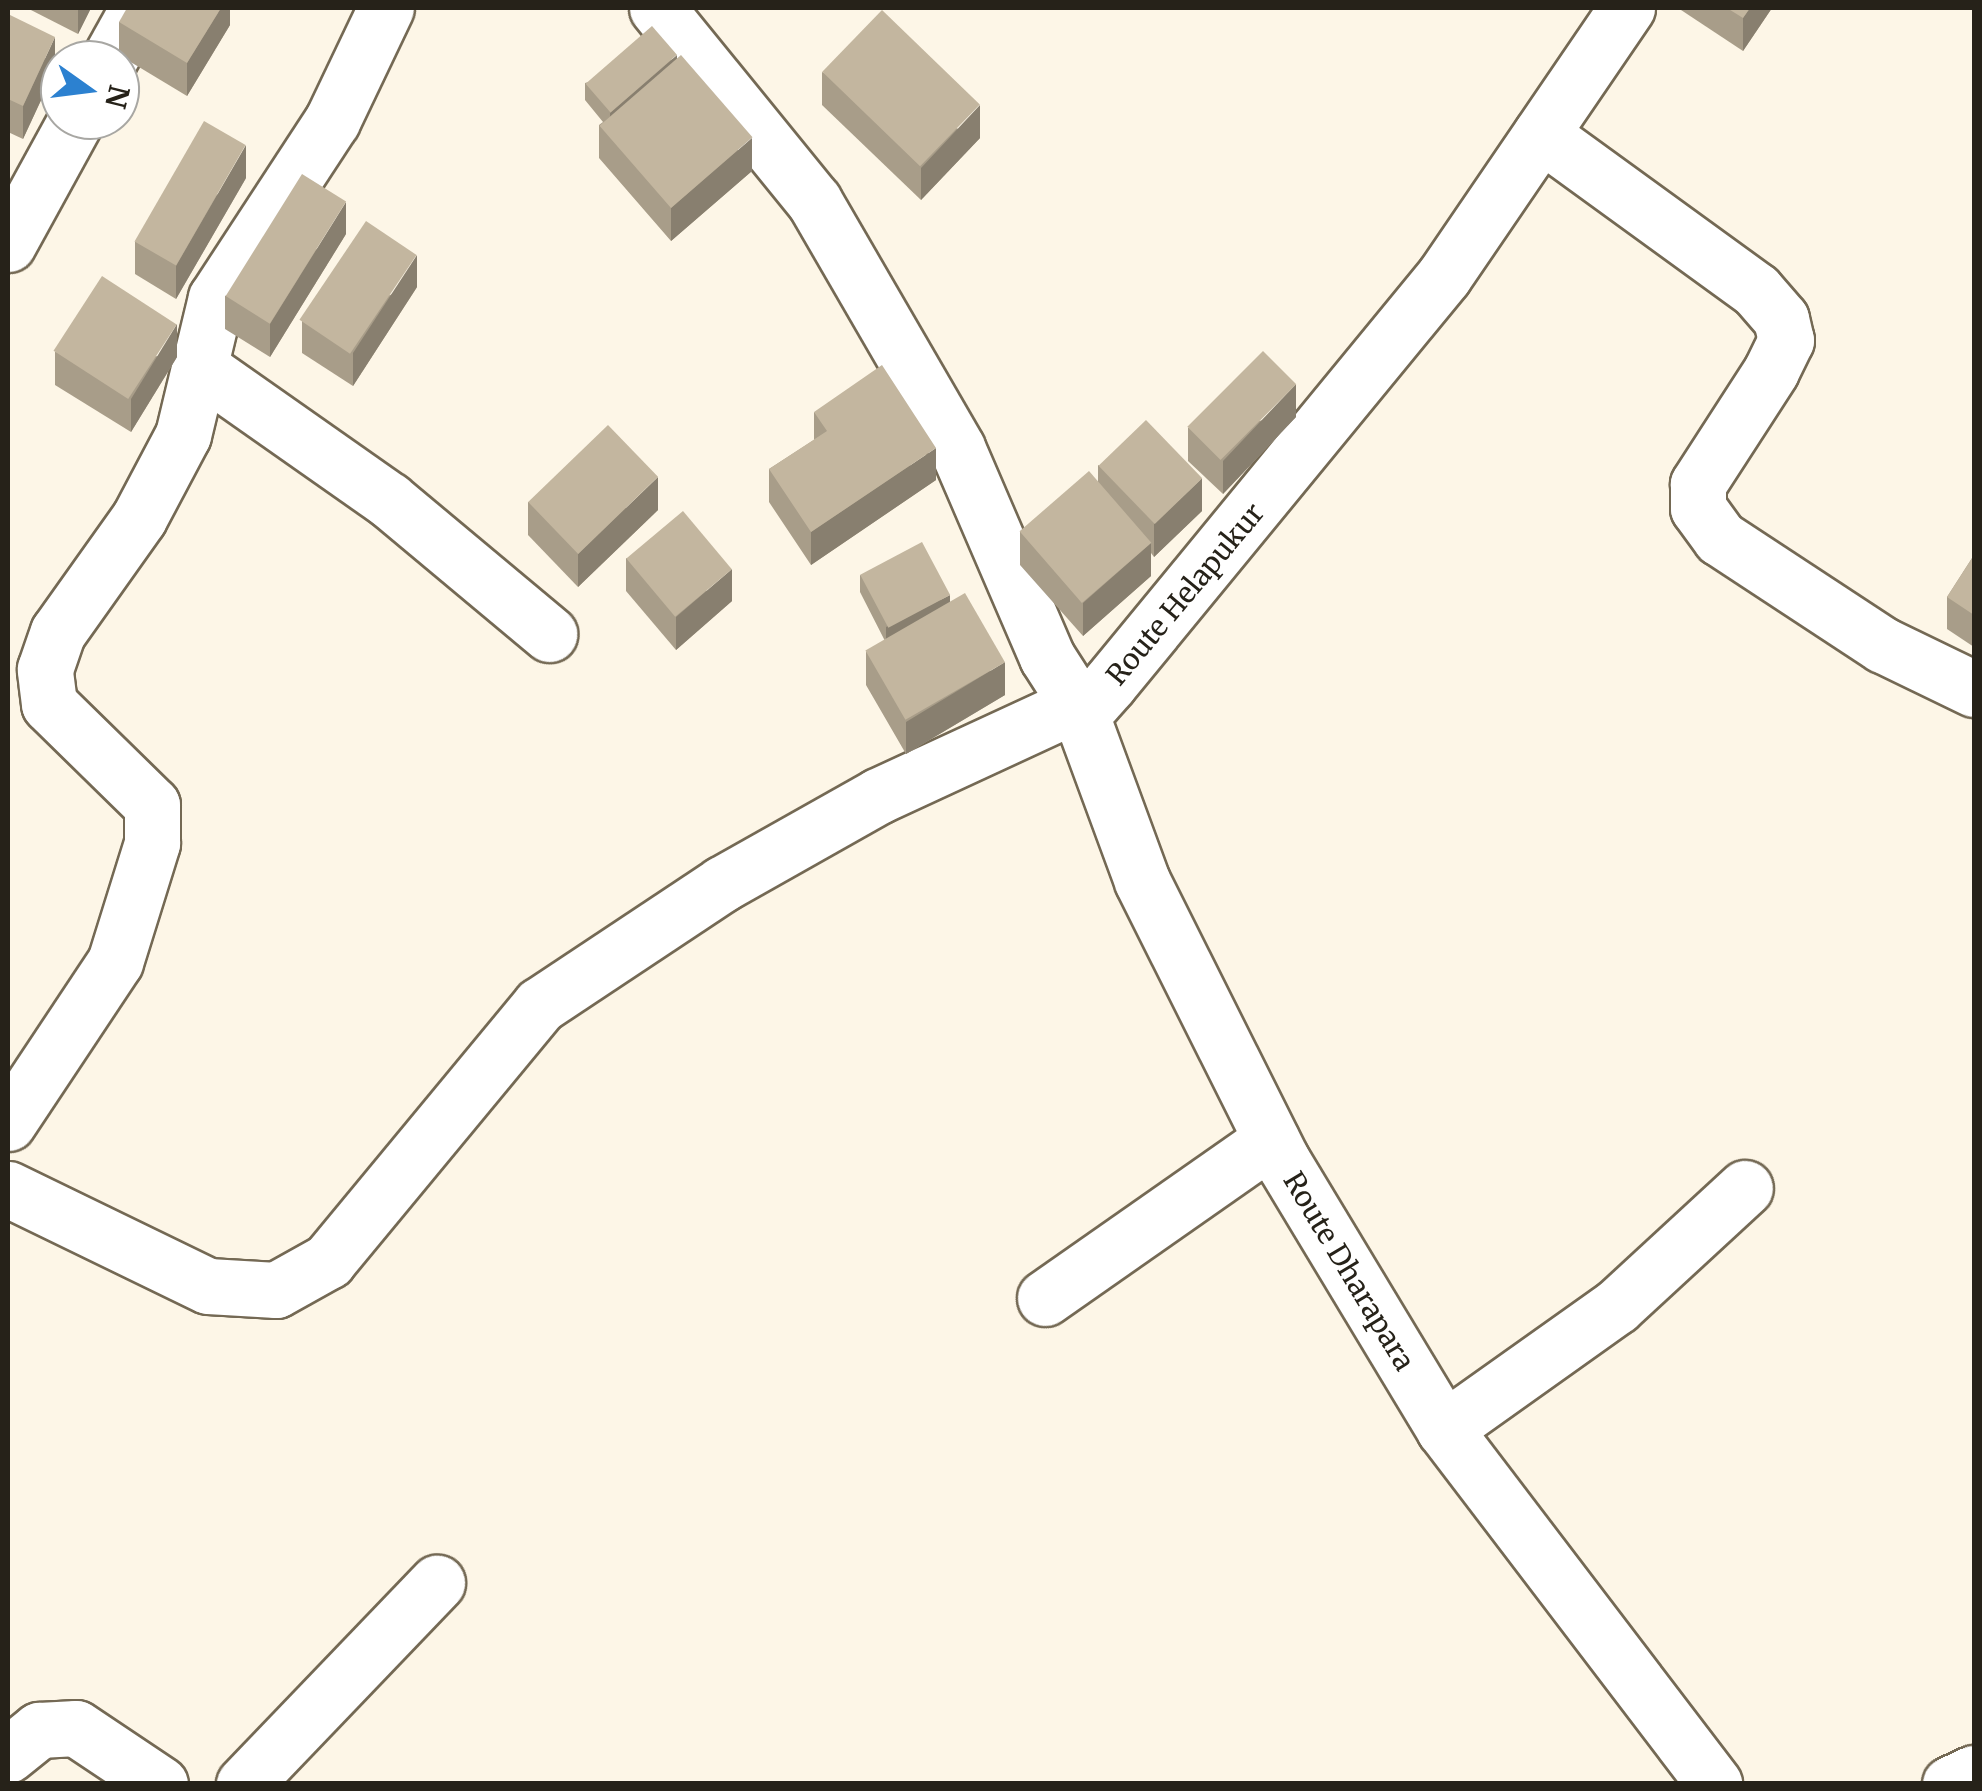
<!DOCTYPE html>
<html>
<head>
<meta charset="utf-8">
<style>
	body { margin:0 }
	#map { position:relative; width:1982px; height:1791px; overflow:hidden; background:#fdf6e7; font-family:Merriweather,serif }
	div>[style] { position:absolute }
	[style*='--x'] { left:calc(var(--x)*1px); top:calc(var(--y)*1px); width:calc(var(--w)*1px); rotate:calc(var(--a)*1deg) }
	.roads { filter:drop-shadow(2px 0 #746954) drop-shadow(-2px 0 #746954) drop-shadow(0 2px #746954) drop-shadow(0 -2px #746954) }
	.minor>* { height:55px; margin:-27.5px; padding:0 27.5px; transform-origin:27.5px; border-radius:27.5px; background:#fff }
	.wall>* { inset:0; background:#a89d89 }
	.shaded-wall>* { inset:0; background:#887f6f }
	.building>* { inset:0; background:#c3b69f; transform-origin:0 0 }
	span { translate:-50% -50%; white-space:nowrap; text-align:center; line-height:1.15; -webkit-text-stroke:8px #fff; paint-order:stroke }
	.street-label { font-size:28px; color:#262219 }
	.frame { position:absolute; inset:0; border:10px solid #262219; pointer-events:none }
	.north { position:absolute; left:40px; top:40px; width:100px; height:100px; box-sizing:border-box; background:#fff; border:2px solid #a8a7a3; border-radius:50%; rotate:104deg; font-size:28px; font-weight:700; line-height:40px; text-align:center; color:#262219 }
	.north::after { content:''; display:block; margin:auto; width:35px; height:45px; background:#2c81d0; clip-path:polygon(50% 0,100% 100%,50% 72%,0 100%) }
</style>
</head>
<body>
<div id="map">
	<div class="roads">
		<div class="minor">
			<div style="--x:657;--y:8;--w:249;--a:50.9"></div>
			<div style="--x:814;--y:201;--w:285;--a:59.9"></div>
			<div style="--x:957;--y:448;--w:228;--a:66.7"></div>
			<div style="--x:1047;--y:657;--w:56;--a:57.4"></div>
			<div style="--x:1077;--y:704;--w:16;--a:-7"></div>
			<div style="--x:1093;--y:702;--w:24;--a:-48"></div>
			<div style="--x:1109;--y:684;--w:528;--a:-50.61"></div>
			<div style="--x:1444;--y:276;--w:325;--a:-55.7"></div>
			<div style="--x:109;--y:60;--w:60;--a:-60.9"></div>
			<div style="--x:1541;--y:134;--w:266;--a:36"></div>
			<div style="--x:1756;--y:290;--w:38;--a:49"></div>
			<div style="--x:1781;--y:319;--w:22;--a:77"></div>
			<div style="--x:1786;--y:340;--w:34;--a:116"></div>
			<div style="--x:1771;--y:371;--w:135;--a:122.9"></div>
			<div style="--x:1698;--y:484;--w:24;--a:90"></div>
			<div style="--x:1698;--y:508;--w:37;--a:54"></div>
			<div style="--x:1720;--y:538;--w:195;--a:33.3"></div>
			<div style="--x:1883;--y:645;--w:101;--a:25.8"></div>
			<div style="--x:8;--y:244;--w:141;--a:-61.3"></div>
			<div style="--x:201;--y:368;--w:230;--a:35.1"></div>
			<div style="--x:389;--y:500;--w:209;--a:39.9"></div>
			<div style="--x:8;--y:1123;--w:193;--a:-56.4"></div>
			<div style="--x:115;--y:962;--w:125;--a:-72.7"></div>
			<div style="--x:152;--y:843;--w:38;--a:-90"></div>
			<div style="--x:152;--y:805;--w:144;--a:-135.6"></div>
			<div style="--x:49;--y:704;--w:35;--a:-97"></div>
			<div style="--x:45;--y:669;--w:39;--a:-71"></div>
			<div style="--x:58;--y:632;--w:140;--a:-54.6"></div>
			<div style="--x:139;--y:518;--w:94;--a:-62.1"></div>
			<div style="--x:183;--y:435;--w:141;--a:-76.5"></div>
			<div style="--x:216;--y:298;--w:212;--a:-56.8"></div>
			<div style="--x:332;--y:121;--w:125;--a:-64.5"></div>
			<div style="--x:8;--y:1189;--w:222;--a:25.9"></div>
			<div style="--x:208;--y:1286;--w:68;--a:3.4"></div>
			<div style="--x:276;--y:1290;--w:60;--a:-29.1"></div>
			<div style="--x:328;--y:1261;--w:332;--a:-50.4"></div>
			<div style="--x:540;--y:1005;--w:219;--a:-33.6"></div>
			<div style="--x:722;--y:884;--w:179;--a:-29.4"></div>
			<div style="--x:878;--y:796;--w:219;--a:-24.8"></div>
			<div style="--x:1077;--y:704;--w:189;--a:69.8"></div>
			<div style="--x:1142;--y:881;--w:314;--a:63.4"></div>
			<div style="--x:1283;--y:1162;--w:312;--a:58.9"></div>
			<div style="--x:1444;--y:1429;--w:446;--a:52.7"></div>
			<div style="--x:1045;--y:1298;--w:276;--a:-35"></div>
			<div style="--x:1444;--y:1429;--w:212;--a:-35.4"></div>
			<div style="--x:1617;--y:1306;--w:174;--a:-42.7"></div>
			<div style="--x:8;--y:1755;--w:40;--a:-39"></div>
			<div style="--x:39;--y:1730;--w:37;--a:-3"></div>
			<div style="--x:76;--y:1728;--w:101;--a:33.7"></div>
			<div style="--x:244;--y:1784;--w:279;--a:-46.2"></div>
			<div style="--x:1950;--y:1784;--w:26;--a:-25"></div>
		</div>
	</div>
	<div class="wall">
		<div style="clip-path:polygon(27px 8px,91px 8px,78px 34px)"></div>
		<div style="clip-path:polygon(230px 8px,230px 25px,187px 96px,119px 55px,119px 22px)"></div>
		<div style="clip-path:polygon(1678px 8px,1772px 8px,1743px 51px)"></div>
		<div style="clip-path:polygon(8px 14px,55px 70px,23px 139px,8px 132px)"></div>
		<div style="clip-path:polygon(677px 58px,752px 171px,671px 241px,599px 158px,599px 125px,603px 122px,585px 100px,585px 83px)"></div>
		<div style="clip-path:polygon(822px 72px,980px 138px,921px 200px,822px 105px)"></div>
		<div style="clip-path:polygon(246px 178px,176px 299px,135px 274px,135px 242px)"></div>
		<div style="clip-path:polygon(346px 234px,270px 357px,225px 329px,225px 296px)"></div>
		<div style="clip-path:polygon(417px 287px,353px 386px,302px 353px,302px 321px)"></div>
		<div style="clip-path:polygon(55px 352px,177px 357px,131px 432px,55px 385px)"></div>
		<div style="clip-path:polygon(814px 412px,936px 480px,811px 565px,769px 502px,769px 469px,814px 440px)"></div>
		<div style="clip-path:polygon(1296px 417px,1223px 494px,1188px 461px,1188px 428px)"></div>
		<div style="clip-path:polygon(1098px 465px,1202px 511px,1154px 557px,1151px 553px,1151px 576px,1083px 636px,1020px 565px,1020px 532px,1098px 482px)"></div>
		<div style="clip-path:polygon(528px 502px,658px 510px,578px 587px,528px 535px)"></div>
		<div style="clip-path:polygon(1974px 555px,1974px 647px,1947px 629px,1947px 597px)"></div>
		<div style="clip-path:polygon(626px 558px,732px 601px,676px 650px,626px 591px)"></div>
		<div style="clip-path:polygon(860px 575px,950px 603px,1005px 695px,906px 754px,866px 685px,866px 652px,885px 641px,860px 592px)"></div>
	</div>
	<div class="shaded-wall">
		<div style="clip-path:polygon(78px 8px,91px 8px,78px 34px)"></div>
		<div style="clip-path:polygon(221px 8px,230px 8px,230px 25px,187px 96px,187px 63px)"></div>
		<div style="clip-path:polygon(1750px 8px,1772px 8px,1743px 51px,1743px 18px)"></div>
		<div style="clip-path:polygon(55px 37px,55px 70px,23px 139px,23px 106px)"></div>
		<div style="clip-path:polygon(677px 55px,677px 72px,610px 130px,610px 113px)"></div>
		<div style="clip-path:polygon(980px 105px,980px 138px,921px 200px,921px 168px)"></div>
		<div style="clip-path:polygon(752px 138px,752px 171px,671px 241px,671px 208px)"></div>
		<div style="clip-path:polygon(246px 145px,246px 178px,176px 299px,176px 266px)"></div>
		<div style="clip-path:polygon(346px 202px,346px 234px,270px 357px,270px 324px)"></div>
		<div style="clip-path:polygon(417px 255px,417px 287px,353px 386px,353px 353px)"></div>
		<div style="clip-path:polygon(177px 324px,177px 357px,131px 432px,131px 399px)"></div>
		<div style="clip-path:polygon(1296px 384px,1296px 417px,1223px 494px,1223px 461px)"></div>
		<div style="clip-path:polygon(936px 448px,936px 480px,811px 565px,811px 532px)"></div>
		<div style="clip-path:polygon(658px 477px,658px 510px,578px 587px,578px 554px)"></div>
		<div style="clip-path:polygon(1202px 478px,1202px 511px,1154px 557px,1154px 524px)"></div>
		<div style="clip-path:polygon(1151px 543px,1151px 576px,1083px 636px,1083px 603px)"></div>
		<div style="clip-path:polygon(732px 569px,732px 601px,676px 650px,676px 617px)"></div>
		<div style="clip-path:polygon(950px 595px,950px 612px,886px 644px,886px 627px)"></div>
		<div style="clip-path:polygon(1005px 662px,1005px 695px,906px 754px,906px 722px)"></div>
	</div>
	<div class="building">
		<div style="clip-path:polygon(127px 8px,221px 8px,187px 63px,119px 22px)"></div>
		<div style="clip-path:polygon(1727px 8px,1750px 8px,1743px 18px)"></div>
		<div style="left:882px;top:10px;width:136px;height:86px;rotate:44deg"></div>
		<div style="clip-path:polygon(8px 14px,55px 37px,23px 106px,8px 99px)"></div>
		<div style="left:652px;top:26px;width:38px;height:88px;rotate:49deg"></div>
		<div style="left:681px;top:55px;width:109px;height:108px;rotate:49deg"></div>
		<div style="left:204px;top:121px;width:48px;height:139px;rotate:30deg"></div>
		<div style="left:302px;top:174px;width:52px;height:144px;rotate:32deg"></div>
		<div style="left:366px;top:221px;width:61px;height:119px;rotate:34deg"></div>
		<div style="left:102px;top:276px;width:89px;height:89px;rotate:33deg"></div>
		<div style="left:1263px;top:351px;width:47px;height:107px;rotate:45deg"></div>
		<div style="clip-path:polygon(882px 365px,936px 448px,811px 532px,769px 469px,827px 431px,814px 412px)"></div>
		<div style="left:1146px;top:420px;width:81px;height:66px;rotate:46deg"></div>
		<div style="left:608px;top:425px;width:72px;height:111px;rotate:46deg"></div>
		<div style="left:1089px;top:471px;width:95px;height:92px;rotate:49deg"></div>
		<div style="left:683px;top:511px;width:76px;height:74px;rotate:50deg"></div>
		<div style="left:922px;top:542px;width:60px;height:70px;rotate:62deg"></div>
		<div style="clip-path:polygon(1974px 555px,1974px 615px,1947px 597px)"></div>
		<div style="left:965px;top:593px;width:80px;height:115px;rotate:60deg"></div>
	</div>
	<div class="street-label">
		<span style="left:1185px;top:594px;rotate:-50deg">Route Helapukur</span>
		<span style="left:1349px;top:1271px;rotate:59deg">Route Dharapara</span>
	</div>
	<div class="frame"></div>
	<div class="north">N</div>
</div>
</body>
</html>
